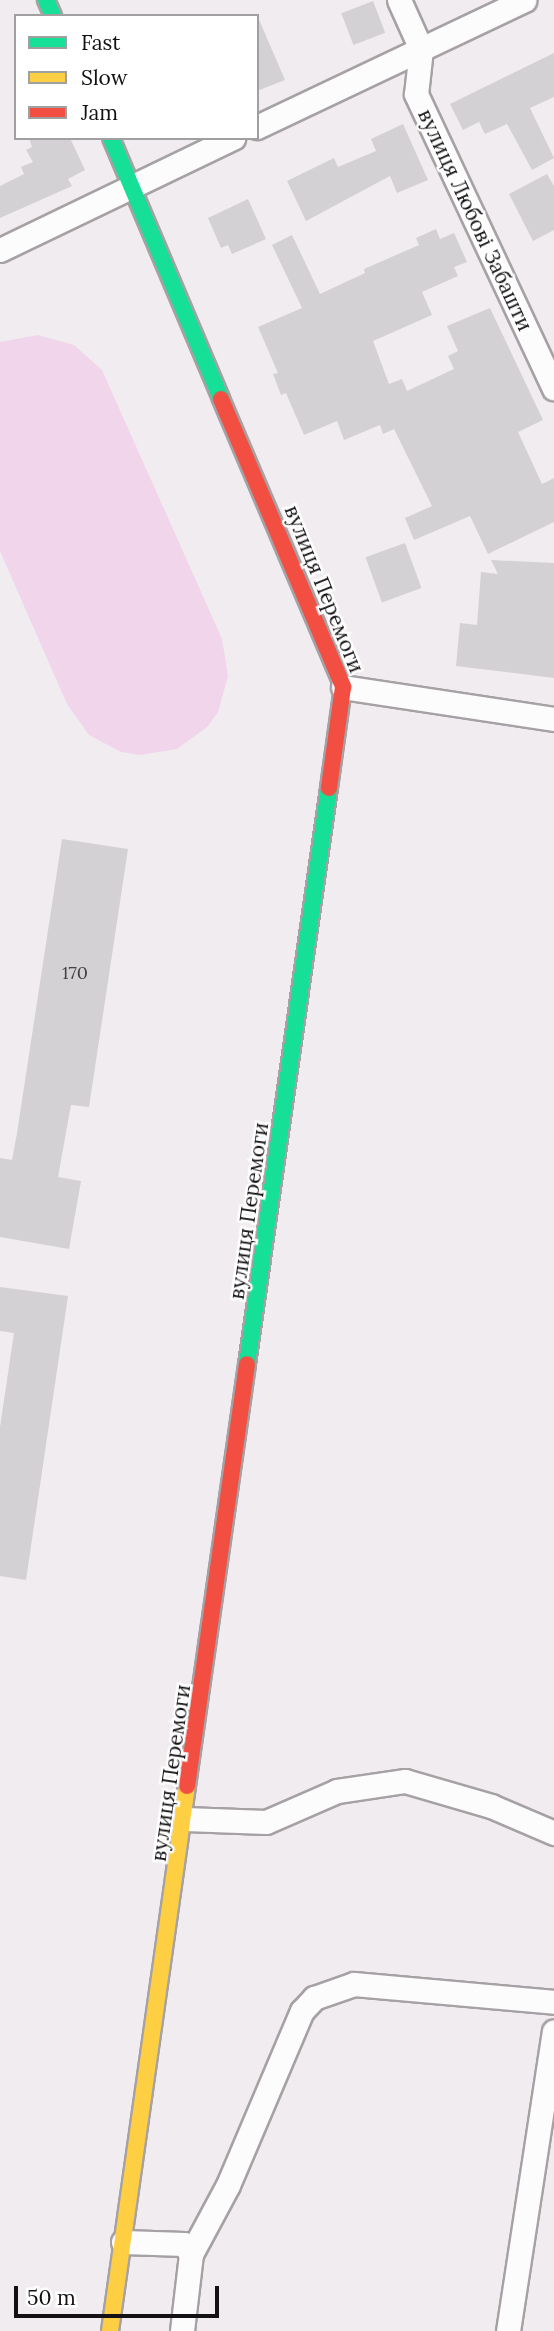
<!DOCTYPE html>
<html>
<head>
<meta charset="utf-8">
<style>
	body { margin:0 }
	#map { position:relative; width:554px; height:2331px; overflow:hidden; background:#f0ecef; font-family:Lora,serif }
	div>[style] { position:absolute }
	[style*='--x'] { left:calc(var(--x)*1px); top:calc(var(--y)*1px); width:calc(var(--w)*1px); rotate:calc(var(--a)*1deg) }
	.green>* { inset:0; background:#f1d5ea }
	.building>* { inset:0; background:#d4d1d4; transform-origin:0 0 }
	.roads { filter:drop-shadow(2px 0 #a5a1a4) drop-shadow(-2px 0 #a5a1a4) drop-shadow(0 2px #a5a1a4) drop-shadow(0 -2px #a5a1a4) }
	.street>* { height:23px; margin:-11.5px; padding:0 11.5px; transform-origin:11.5px; border-radius:11.5px; background:#fdfcfd }
	.fast>* { height:16px; margin:-8px; padding:0 8px; transform-origin:8px; border-radius:8px; background:#16e098 }
	.slow>* { height:16px; margin:-8px; padding:0 8px; transform-origin:8px; border-radius:8px; background:#ffcf43 }
	.jam>* { height:16px; margin:-8px; padding:0 8px; transform-origin:8px; border-radius:8px; background:#f24e42 }
	span { translate:-50% -50%; white-space:nowrap; text-align:center; line-height:1.15; -webkit-text-stroke:5px #fff; paint-order:stroke }
	.number-label { font-size:18px; color:#434143 }
	.number-label span { -webkit-text-stroke-width:0 }
	.street-label { font-size:21px; color:#131113 }
	.legend { position:absolute; left:14px; top:14px; width:245px; height:126px; box-sizing:border-box; background:#fff; border:2px solid #a1a0a1; margin:0; padding:9px 12px; list-style:none; font-size:21px; color:#131113 }
	.legend li { display:flex; align-items:center; gap:14px; height:35px }
	.legend b { width:35px; border:2px solid #a1a0a1 }
	.scale { position:absolute; left:14px; top:2286px; width:205px; height:32px; box-sizing:border-box; border:4px solid #131113; border-top:0; padding-left:9px; font-size:21px; line-height:24px; white-space:nowrap; color:#131113; -webkit-text-stroke:5px #fff; paint-order:stroke }
</style>
</head>
<body>
<div id="map">
	<div class="green">
		<div style="clip-path:polygon(38px 335px,74px 345px,102px 370px,222px 639px,228px 676px,218px 712px,207px 727px,177px 749px,140px 755px,121px 752px,89px 735px,67px 704px,0 551px,0 342px)"></div>
	</div>
	<div class="building">
		<div style="left:373px;top:1px;width:34px;height:34px;rotate:69deg"></div>
		<div style="clip-path:polygon(257px 15px,285px 80px,257px 91px)"></div>
		<div style="clip-path:polygon(554px 53px,554px 97px,530px 108px,554px 158px,532px 170px,507px 124px,485px 134px,479px 122px,463px 130px,450px 104px)"></div>
		<div style="clip-path:polygon(403px 124px,428px 180px,397px 193px,390px 176px,306px 221px,287px 181px,334px 158px,338px 167px,376px 151px,371px 139px)"></div>
		<div style="clip-path:polygon(29px 138px,70px 138px,85px 170px,68px 179px,72px 186px,0 218px,0 186px,24px 174px,21px 167px,33px 162px,26px 150px,32px 147px)"></div>
		<div style="clip-path:polygon(547px 174px,554px 186px,554px 230px,533px 241px,509px 194px)"></div>
		<div style="clip-path:polygon(248px 199px,266px 239px,232px 254px,228px 245px,221px 248px,208px 218px)"></div>
		<div style="clip-path:polygon(436px 229px,440px 239px,454px 233px,467px 262px,454px 267px,458px 276px,422px 292px,432px 315px,373px 341px,389px 384px,402px 379px,407px 391px,454px 369px,448px 356px,458px 351px,447px 326px,490px 308px,543px 420px,518px 432px,542px 484px,554px 478px,554px 522px,488px 554px,470px 516px,414px 540px,405px 518px,432px 506px,394px 429px,383px 434px,380px 425px,344px 440px,337px 421px,304px 435px,286px 393px,281px 395px,273px 374px,278px 373px,258px 327px,302px 308px,272px 245px,292px 235px,320px 294px,365px 273px,364px 269px,419px 245px,416px 238px)"></div>
		<div style="left:405px;top:543px;width:48px;height:42px;rotate:70deg"></div>
		<div style="clip-path:polygon(491px 560px,554px 563px,554px 678px,456px 666px,460px 623px,477px 625px,481px 572px,498px 574px)"></div>
		<div style="clip-path:polygon(62px 839px,128px 849px,89px 1107px,71px 1105px,58px 1177px,81px 1181px,69px 1249px,0 1237px,0 1158px,12px 1160px,17px 1133px)"></div>
		<div style="clip-path:polygon(0 1287px,68px 1296px,26px 1580px,0 1576px,0 1427px,14px 1333px,0 1331px)"></div>
	</div>
	<div class="roads">
		<div class="street">
			<div style="--x:399;--y:0;--w:54;--a:65.8"></div>
			<div style="--x:421;--y:49;--w:45;--a:96.3"></div>
			<div style="--x:416;--y:94;--w:325;--a:64.9"></div>
			<div style="--x:257;--y:127;--w:296;--a:-25.4"></div>
			<div style="--x:0;--y:250;--w:259;--a:-25.7"></div>
			<div style="--x:343;--y:687;--w:213;--a:8.6"></div>
			<div style="--x:185;--y:1819;--w:81;--a:2.1"></div>
			<div style="--x:266;--y:1822;--w:77;--a:-23.6"></div>
			<div style="--x:337;--y:1791;--w:69;--a:-8.4"></div>
			<div style="--x:405;--y:1781;--w:90;--a:16.2"></div>
			<div style="--x:491;--y:1806;--w:69;--a:23.2"></div>
			<div style="--x:123;--y:2242;--w:61;--a:1.9"></div>
			<div style="--x:184;--y:2244;--w:12;--a:55"></div>
			<div style="--x:191;--y:2254;--w:78;--a:96.7"></div>
			<div style="--x:191;--y:2254;--w:78;--a:-61.8"></div>
			<div style="--x:228;--y:2185;--w:189;--a:-67"></div>
			<div style="--x:302;--y:2011;--w:18;--a:-47"></div>
			<div style="--x:314;--y:1998;--w:42;--a:-19.3"></div>
			<div style="--x:354;--y:1984;--w:201;--a:5.1"></div>
			<div style="--x:508;--y:2331;--w:303;--a:-81.3"></div>
		</div>
		<div class="fast">
			<div style="--x:46;--y:0;--w:17;--a:66"></div>
			<div style="--x:111;--y:138;--w:283;--a:67.1"></div>
			<div style="--x:247;--y:1364;--w:582;--a:-81.9"></div>
		</div>
		<div class="slow">
			<div style="--x:110;--y:2331;--w:550;--a:-81.96"></div>
		</div>
		<div class="jam">
			<div style="--x:221;--y:399;--w:313;--a:67"></div>
			<div style="--x:343;--y:687;--w:102;--a:97.9"></div>
			<div style="--x:187;--y:1786;--w:426;--a:-81.9"></div>
		</div>
	</div>
	<div class="number-label">
		<span style="left:75px;top:973px">170</span>
	</div>
	<div class="street-label">
		<span style="left:475px;top:220px;rotate:65deg">вулиця Любові Забашти</span>
		<span style="left:324px;top:589px;rotate:68deg">вулиця Перемоги</span>
		<span style="left:249px;top:1211px;rotate:-82deg">вулиця Перемоги</span>
		<span style="left:171px;top:1773px;rotate:-82deg">вулиця Перемоги</span>
	</div>
	<ul class="legend">
	<li><b style="height:9px;background:#16e098"></b>Fast</li>
	<li><b style="height:9px;background:#ffcf43"></b>Slow</li>
	<li><b style="height:9px;background:#f24e42"></b>Jam</li>
	</ul>
	<div class="scale">50 m</div>
</div>
</body>
</html>
